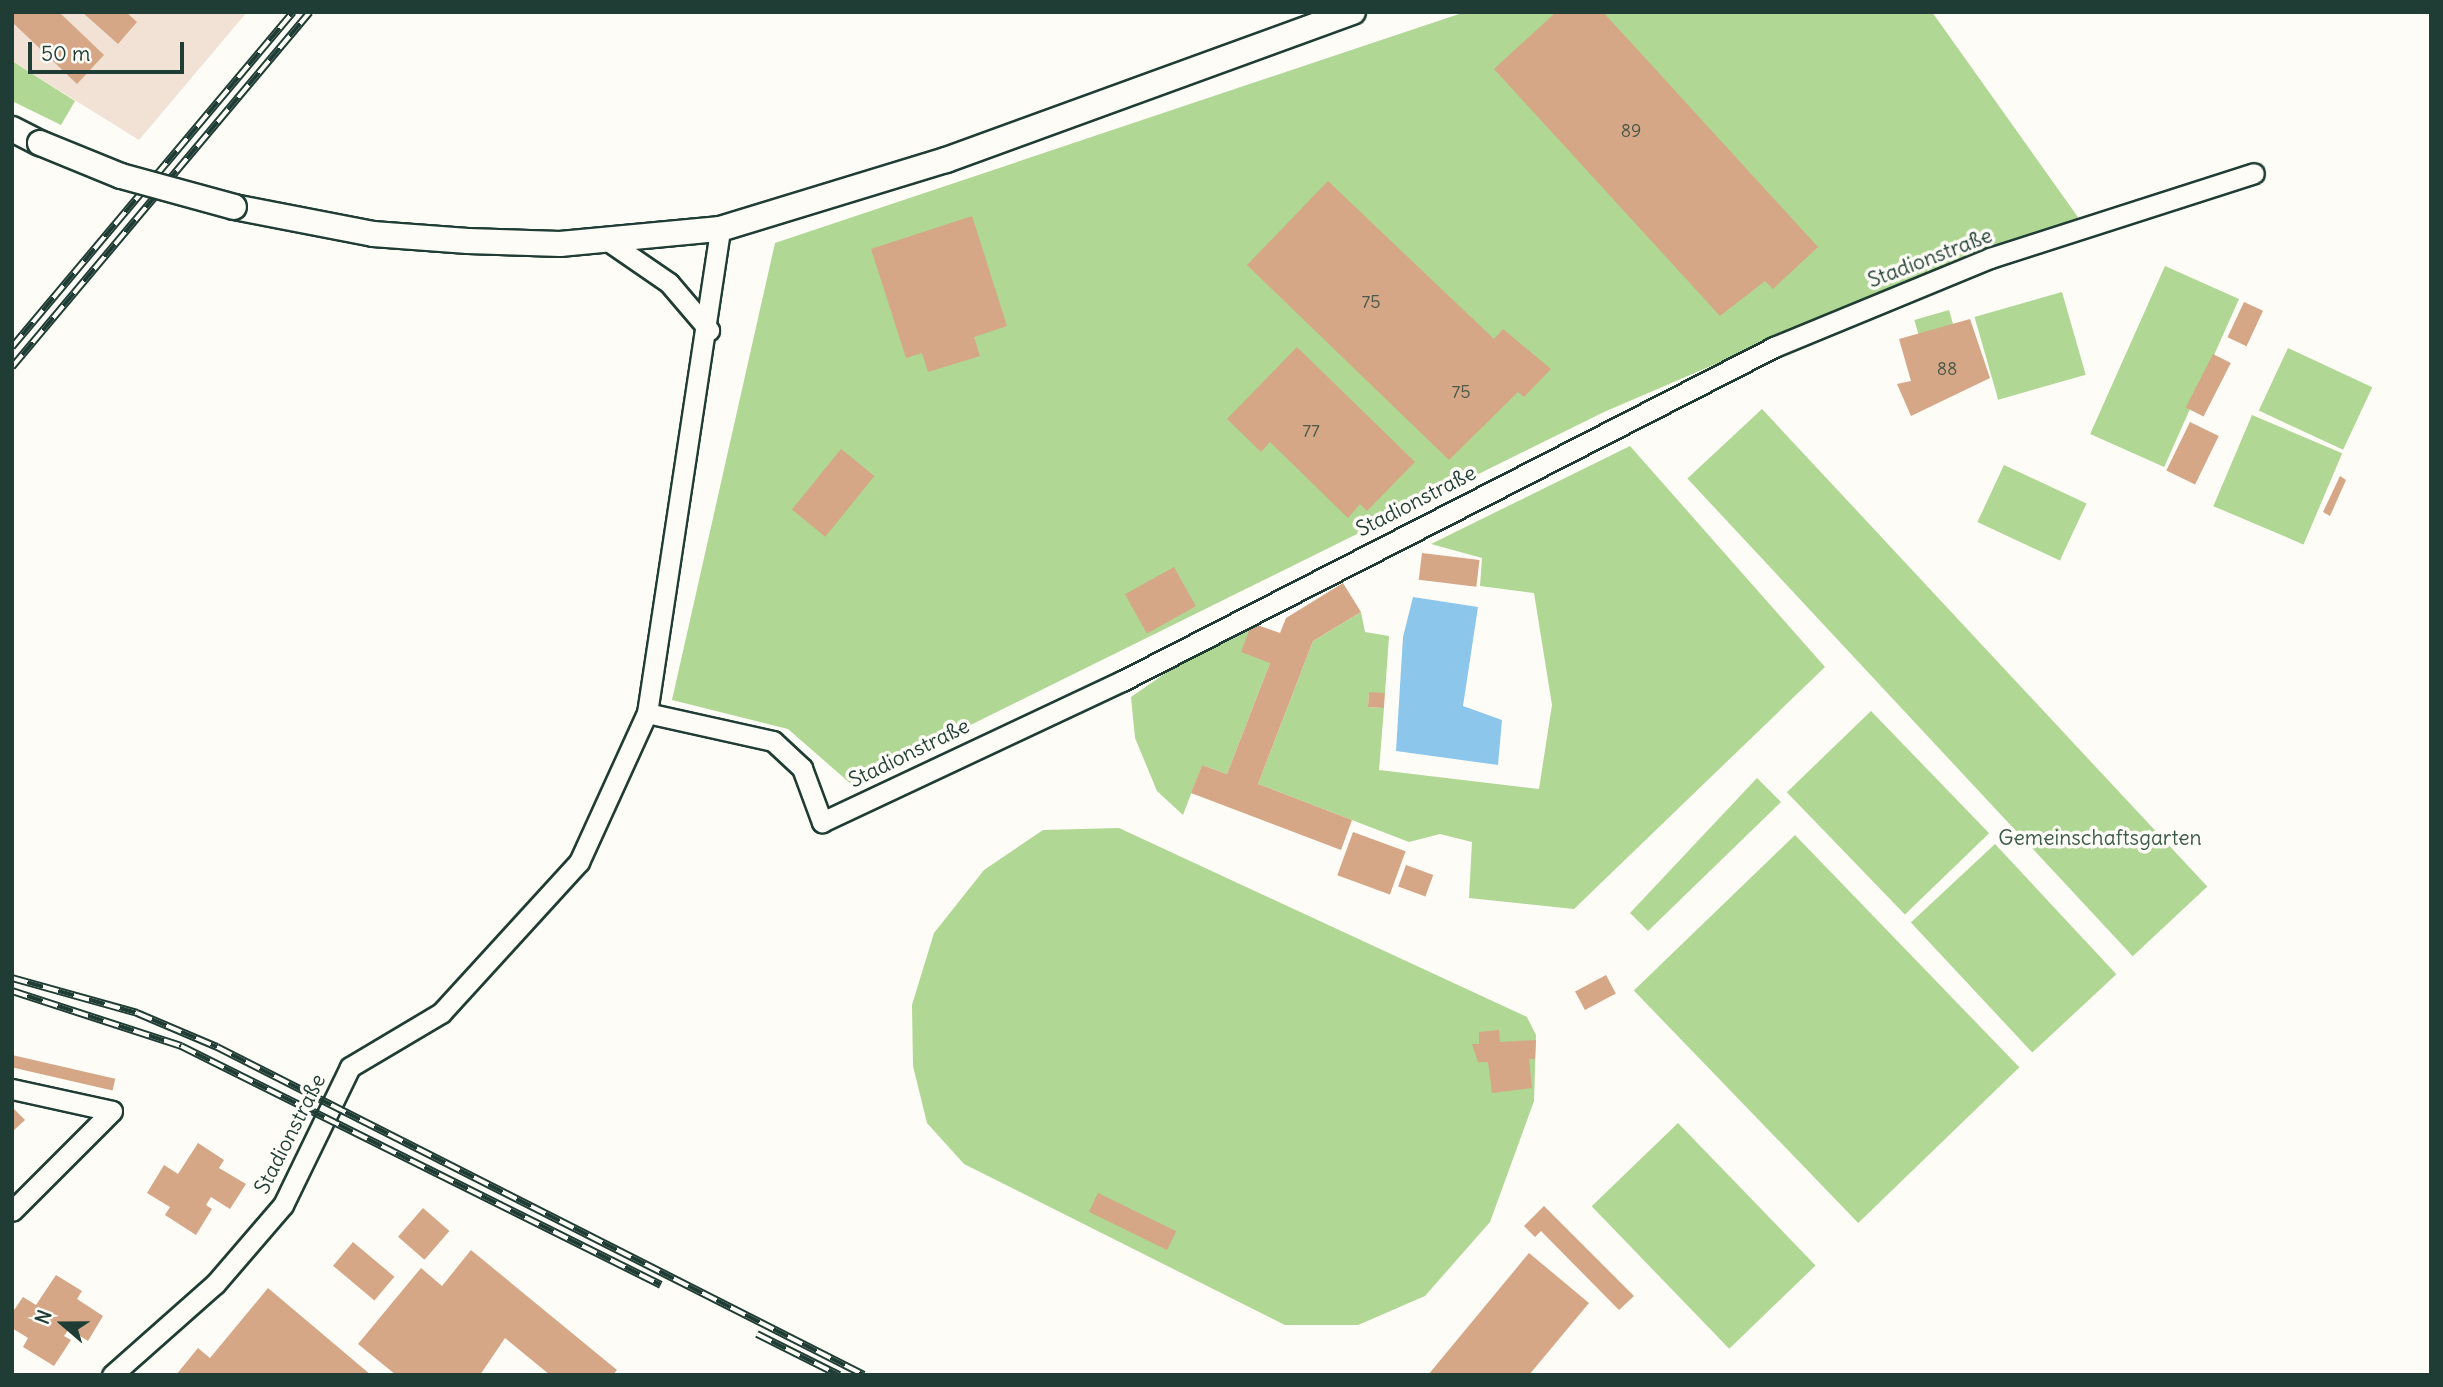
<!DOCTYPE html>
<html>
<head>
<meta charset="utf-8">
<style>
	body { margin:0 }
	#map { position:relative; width:2443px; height:1387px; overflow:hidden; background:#fdfcf7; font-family:Delius,sans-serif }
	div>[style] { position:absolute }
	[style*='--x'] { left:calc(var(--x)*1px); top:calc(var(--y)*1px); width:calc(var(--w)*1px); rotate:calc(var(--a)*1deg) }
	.built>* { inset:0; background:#f1e2d5 }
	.green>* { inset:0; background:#b0d793; transform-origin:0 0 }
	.water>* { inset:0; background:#8cc6eb }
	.building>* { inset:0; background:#d5a786; transform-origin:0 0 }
	.roads { filter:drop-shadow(2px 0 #1f3d34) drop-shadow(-2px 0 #1f3d34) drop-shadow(0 2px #1f3d34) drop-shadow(0 -2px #1f3d34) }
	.minor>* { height:19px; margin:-9.5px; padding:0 9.5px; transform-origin:9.5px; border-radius:9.5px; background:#fdfcf7 }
	.tertiary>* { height:24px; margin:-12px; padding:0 12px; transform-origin:12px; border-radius:12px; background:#fdfcf7 }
	.rail>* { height:8px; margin-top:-4px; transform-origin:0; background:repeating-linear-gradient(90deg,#fdfcf7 0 16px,#1f3d34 0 32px); box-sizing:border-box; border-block:2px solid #1f3d34 }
	.bridges { filter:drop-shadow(2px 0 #1f3d34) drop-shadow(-2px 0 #1f3d34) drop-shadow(0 2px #1f3d34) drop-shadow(0 -2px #1f3d34) }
	.tertiary-bridge>* { height:24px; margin:-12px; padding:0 12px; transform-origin:12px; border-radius:12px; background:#fdfcf7 }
	span { translate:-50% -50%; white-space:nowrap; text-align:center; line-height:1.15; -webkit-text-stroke:7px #fdfcf7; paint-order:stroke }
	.number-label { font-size:18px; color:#4c5848 }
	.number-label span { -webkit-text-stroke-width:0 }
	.street-label { font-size:21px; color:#1f3d34 }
	.park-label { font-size:21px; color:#3c5c47 }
	.frame { position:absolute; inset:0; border:14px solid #1f3d34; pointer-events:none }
	.north { position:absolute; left:28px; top:1289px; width:70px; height:70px; -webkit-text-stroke:5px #fdfcf7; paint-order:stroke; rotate:290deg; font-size:19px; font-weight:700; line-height:28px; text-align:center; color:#1f3d34 }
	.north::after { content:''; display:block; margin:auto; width:24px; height:32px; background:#1f3d34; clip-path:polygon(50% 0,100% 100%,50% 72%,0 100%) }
	.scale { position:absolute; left:28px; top:42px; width:156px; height:32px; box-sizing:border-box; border:4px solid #1f3d34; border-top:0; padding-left:9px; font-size:21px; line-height:24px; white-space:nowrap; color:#1f3d34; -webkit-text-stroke:5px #fdfcf7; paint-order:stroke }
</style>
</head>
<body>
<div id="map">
	<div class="built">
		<div style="clip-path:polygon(12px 12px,247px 12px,139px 140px,12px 61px)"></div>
	</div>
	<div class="green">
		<div style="clip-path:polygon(1465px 12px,1932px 12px,2080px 220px,1934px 270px,1604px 412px,851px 784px,788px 729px,672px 700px,775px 243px)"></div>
		<div style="clip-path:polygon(12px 61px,75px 101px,61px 125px,12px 101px)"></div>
		<div style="left:2165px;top:266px;width:81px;height:184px;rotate:24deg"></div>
		<div style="left:2062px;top:292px;width:86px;height:91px;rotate:74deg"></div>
		<div style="left:1949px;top:310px;width:19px;height:36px;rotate:74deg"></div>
		<div style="left:2288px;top:348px;width:93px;height:69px;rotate:25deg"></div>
		<div style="left:1762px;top:409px;width:653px;height:102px;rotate:47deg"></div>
		<div style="left:2252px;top:415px;width:98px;height:99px;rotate:23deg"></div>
		<div style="clip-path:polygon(1630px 446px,1825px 667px,1574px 909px,1469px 898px,1472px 842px,1440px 834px,1409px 842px,1258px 784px,1313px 641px,1361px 612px,1365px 632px,1389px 636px,1385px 693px,1369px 693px,1368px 707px,1384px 708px,1379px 770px,1539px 789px,1552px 705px,1534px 593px,1480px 586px,1482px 558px,1431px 544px)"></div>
		<div style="left:2004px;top:465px;width:91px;height:63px;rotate:25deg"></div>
		<div style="clip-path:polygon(1252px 623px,1270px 663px,1227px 774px,1202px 765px,1183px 815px,1157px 791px,1135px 738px,1131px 697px,1196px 652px)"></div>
		<div style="left:1871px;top:711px;width:170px;height:117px;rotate:46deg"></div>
		<div style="clip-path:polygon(1757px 778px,1781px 802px,1648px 931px,1630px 913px)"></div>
		<div style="clip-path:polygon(1119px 828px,1527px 1017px,1536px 1035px,1534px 1101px,1490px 1222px,1425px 1296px,1358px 1325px,1285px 1325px,964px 1164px,927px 1123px,913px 1066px,912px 1005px,934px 933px,984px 870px,1043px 830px)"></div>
		<div style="left:1795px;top:835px;width:323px;height:224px;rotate:46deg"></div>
		<div style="left:1995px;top:844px;width:178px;height:115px;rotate:47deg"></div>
		<div style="left:1678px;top:1123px;width:198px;height:120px;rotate:46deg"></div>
	</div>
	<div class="water">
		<div style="clip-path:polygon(1413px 597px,1478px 607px,1463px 706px,1502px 720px,1498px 765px,1396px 751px,1403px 637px)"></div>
	</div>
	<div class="building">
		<div style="clip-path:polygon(12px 12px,59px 12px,104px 55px,77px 84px,12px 22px)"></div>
		<div style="clip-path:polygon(82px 12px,126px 12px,137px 22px,118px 44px)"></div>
		<div style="clip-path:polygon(1556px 12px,1603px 12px,1818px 247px,1773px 289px,1765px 281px,1720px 316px,1494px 69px)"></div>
		<div style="clip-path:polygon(1328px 181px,1494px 339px,1503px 329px,1551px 369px,1524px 397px,1518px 392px,1449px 460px,1247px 265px)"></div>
		<div style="clip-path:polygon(972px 216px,1007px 326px,974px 337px,980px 356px,928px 372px,922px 353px,906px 358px,871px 249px)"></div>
		<div style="left:2244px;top:302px;width:21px;height:39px;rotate:25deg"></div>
		<div style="clip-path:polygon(1970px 319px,1990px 378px,1911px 416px,1897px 384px,1911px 381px,1899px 339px)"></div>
		<div style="clip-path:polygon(1297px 347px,1415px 462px,1367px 511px,1360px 504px,1348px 518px,1270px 442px,1261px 452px,1227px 419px)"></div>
		<div style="left:2213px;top:354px;width:20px;height:60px;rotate:27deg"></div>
		<div style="left:2190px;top:422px;width:32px;height:54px;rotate:26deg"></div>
		<div style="left:841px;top:449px;width:43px;height:78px;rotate:39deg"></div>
		<div style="clip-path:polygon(2340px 476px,2346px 480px,2330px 516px,2323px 512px)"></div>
		<div style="left:1422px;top:553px;width:58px;height:27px;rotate:7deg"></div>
		<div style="left:1174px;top:567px;width:45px;height:56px;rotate:61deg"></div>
		<div style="clip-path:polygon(1343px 583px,1361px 612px,1313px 641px,1258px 784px,1352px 820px,1341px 850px,1191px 793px,1202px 765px,1227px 774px,1270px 663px,1241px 652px,1252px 623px,1280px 633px,1286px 618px)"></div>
		<div style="left:1369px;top:692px;width:16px;height:15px;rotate:4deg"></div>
		<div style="left:1353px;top:832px;width:56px;height:46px;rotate:20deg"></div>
		<div style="left:1406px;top:865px;width:29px;height:23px;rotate:20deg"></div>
		<div style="left:1606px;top:975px;width:21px;height:35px;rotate:62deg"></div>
		<div style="clip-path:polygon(1499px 1030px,1500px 1042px,1536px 1040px,1535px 1059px,1529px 1059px,1532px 1088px,1492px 1093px,1488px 1062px,1478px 1062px,1472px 1044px,1479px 1044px,1479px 1032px)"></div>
		<div style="left:12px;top:1055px;width:106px;height:12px;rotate:13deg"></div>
		<div style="clip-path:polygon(12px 1107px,25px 1120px,12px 1132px)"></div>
		<div style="clip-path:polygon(198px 1143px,224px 1160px,219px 1168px,246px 1184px,230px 1209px,211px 1197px,206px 1205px,212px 1209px,196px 1235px,165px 1215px,170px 1207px,147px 1193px,164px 1165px,178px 1174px)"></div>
		<div style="left:1098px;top:1193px;width:87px;height:21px;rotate:26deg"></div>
		<div style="clip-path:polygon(1544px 1206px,1634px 1296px,1619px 1310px,1541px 1231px,1535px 1237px,1524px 1226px)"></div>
		<div style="left:423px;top:1208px;width:35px;height:38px;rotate:41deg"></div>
		<div style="left:353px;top:1242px;width:54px;height:31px;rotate:40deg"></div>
		<div style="clip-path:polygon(471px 1250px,617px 1370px,613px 1375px,550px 1375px,505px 1338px,480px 1375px,396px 1375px,358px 1344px,421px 1268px,442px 1286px)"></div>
		<div style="clip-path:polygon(1529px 1253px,1589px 1303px,1529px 1375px,1428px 1375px)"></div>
		<div style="clip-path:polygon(56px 1275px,82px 1291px,77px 1299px,103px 1316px,88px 1341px,69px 1329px,64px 1336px,71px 1340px,54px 1366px,23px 1347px,28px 1338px,12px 1328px,12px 1313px,23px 1297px,36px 1305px)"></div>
		<div style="clip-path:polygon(268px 1288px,371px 1375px,176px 1375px,198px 1348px,210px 1358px)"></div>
	</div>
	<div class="roads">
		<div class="minor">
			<div style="--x:608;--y:241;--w:74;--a:34.5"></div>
			<div style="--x:669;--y:283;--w:62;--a:49.6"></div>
			<div style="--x:647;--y:713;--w:129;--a:12.5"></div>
			<div style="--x:773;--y:741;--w:40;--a:43"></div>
			<div style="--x:802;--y:768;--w:58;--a:69.7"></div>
			<div style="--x:822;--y:822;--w:331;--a:-25.2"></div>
			<div style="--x:1122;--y:681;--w:733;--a:-27.12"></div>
			<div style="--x:1774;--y:347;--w:234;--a:-22.4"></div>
			<div style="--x:1990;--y:258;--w:277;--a:-17.8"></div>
			<div style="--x:12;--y:1089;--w:102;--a:12.4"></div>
			<div style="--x:112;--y:1111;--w:141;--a:135"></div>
			<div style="--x:112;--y:1375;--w:137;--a:-41.5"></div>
			<div style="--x:215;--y:1284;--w:104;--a:-49.3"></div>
			<div style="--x:283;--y:1205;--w:153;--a:-64.1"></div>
			<div style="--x:350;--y:1067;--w:106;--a:-30.7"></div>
			<div style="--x:441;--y:1013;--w:205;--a:-47.6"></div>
			<div style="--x:579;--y:862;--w:164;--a:-65.5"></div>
			<div style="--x:647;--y:713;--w:489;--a:-81.4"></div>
		</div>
		<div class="tertiary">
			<div style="--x:12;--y:129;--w:31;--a:27"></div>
			<div style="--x:234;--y:207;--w:142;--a:11"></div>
			<div style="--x:373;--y:234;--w:95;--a:4.2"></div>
			<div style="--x:468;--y:241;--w:92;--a:1.9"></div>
			<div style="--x:560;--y:244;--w:161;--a:-5.4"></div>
			<div style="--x:720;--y:229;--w:236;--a:-17"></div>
			<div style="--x:946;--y:160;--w:433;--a:-20"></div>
		</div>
	</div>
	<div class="rail">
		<div style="--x:12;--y:347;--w:437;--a:-50"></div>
		<div style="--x:12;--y:367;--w:463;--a:-50"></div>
		<div style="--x:12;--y:978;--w:130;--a:15.6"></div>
		<div style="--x:137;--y:1013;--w:87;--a:23"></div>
		<div style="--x:217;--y:1047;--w:725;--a:26.88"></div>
		<div style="--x:12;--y:991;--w:178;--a:18"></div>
		<div style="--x:181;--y:1046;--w:536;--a:26.47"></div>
		<div style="--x:757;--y:1334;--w:92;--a:26.6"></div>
	</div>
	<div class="bridges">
		<div class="tertiary-bridge">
			<div style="--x:40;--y:143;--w:87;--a:22.2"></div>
			<div style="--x:121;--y:176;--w:117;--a:15.3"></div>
		</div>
	</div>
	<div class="number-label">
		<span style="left:1631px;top:131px">89</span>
		<span style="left:1371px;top:302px">75</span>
		<span style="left:1947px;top:369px">88</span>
		<span style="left:1461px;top:392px">75</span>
		<span style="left:1311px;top:431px">77</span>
	</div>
	<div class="street-label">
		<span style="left:1930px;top:258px;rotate:-21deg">Stadionstraße</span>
		<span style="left:1416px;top:501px;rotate:-27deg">Stadionstraße</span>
		<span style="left:909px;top:753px;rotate:-26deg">Stadionstraße</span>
		<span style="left:290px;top:1134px;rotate:-63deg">Stadionstraße</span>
	</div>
	<div class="park-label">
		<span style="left:2100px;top:838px">Gemeinschaftsgarten</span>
	</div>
	<div class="frame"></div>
	<div class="north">N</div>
	<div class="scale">50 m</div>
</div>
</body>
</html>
